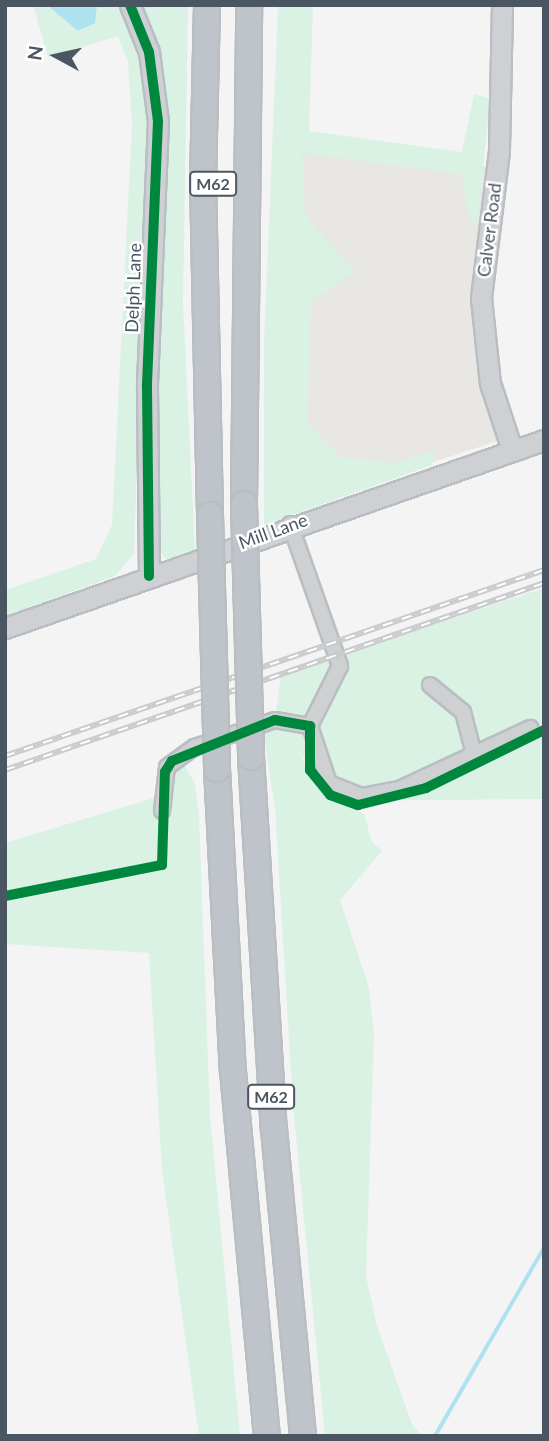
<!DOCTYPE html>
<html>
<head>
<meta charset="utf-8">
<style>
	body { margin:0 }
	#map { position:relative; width:549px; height:1441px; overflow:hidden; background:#f4f4f4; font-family:Lato,sans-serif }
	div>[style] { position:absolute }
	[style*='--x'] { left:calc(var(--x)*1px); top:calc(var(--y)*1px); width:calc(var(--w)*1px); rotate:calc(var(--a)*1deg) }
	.commercial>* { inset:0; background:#e8e7e3 }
	.green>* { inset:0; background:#d9f2e3 }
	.water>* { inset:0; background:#aee2f0 }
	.stream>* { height:3.5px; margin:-1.75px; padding:0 1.75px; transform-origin:1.75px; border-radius:1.75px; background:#aee2f0 }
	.roads { filter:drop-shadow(2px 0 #b9bec3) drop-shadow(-2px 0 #b9bec3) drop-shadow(0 2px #b9bec3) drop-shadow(0 -2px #b9bec3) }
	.street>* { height:14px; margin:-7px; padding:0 7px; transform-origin:7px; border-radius:7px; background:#ced0d2 }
	.secondary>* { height:19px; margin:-9.5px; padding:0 9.5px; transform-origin:9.5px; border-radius:9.5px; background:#ced0d4 }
	.highway>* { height:24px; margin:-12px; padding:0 12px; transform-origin:12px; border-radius:12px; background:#bec4c9 }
	.rail>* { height:6px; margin-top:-3px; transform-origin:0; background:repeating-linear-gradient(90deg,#fff 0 10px,#c9cacc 0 20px); box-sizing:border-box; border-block:2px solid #c9cacc }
	.bridges { filter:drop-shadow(2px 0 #b9bec3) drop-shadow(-2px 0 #b9bec3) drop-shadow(0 2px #b9bec3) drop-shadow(0 -2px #b9bec3) }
	.highway-bridge>* { height:24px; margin:-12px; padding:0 12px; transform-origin:12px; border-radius:12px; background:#bec4c9 }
	.cycleway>* { height:10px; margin:-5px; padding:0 5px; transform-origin:5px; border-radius:5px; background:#00873e }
	span { translate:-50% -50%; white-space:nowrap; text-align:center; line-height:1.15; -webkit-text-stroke:5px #fff; paint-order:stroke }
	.shield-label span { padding:2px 5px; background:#fff; border:2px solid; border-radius:5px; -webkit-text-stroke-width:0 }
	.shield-label { font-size:16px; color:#4a5661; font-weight:700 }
	.street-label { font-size:18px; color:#4a5661 }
	.frame { position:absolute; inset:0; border:7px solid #4a5661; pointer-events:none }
	.north { position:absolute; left:21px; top:21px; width:70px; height:70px; -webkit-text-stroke:5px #fff; paint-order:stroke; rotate:278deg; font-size:19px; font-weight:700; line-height:28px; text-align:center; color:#4a5661 }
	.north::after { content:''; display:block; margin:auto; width:24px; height:32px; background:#4a5661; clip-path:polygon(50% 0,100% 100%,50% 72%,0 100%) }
</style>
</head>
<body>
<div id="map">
	<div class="commercial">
		<div style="clip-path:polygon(283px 142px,496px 168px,481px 284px,504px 439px,274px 514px)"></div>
	</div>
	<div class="green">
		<div style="clip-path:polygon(33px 5px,130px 5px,143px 65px,148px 134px,134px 554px,115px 576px,5px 616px,5px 590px,96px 559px,112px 525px,132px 125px,128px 62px,118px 36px,48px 57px)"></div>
		<div style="clip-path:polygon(138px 5px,188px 5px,183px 303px,195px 550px,166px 559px,155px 545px,151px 498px,163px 94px)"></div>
		<div style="clip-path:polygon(278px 5px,313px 5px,309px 131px,462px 152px,474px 94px,490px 98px,478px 221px,470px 221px,461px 174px,302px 153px,305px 216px,355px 271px,311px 302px,307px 423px,339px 457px,396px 463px,435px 450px,432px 465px,264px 525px,264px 345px)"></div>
		<div style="clip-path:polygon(544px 588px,544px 799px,339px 801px,299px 752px,320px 791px,330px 799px,364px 814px,372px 842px,382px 851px,340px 900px,369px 988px,374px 1035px,366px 1276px,377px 1326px,412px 1424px,422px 1436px,325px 1436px,293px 1105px,275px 808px,263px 730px,275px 720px,281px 675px)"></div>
		<div style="clip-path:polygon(183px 762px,195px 784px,199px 816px,210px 1115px,240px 1436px,199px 1436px,162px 1170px,149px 953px,5px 944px,5px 843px,160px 796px,161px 776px)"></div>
	</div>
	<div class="water">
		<div style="clip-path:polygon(47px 5px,97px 5px,95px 23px,78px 31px)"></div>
	</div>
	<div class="stream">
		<div style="--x:435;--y:1436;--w:217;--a:-59.9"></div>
	</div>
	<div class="roads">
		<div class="street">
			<div style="--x:290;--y:524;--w:151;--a:70.6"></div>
			<div style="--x:340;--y:666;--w:67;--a:116.6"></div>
			<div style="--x:310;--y:726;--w:60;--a:71.6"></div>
			<div style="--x:329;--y:783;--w:35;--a:22"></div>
			<div style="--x:362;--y:796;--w:38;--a:-11"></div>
			<div style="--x:399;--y:789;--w:145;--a:-25"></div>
			<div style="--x:430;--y:685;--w:43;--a:39.3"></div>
			<div style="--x:463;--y:712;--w:48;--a:75.4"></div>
			<div style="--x:162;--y:811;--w:44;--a:-83.5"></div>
			<div style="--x:167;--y:767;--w:34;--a:-36"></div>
			<div style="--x:195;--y:747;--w:84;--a:-18.6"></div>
			<div style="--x:275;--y:720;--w:36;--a:10"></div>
		</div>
		<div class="secondary">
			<div style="--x:130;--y:5;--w:51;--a:68"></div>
			<div style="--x:149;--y:52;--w:70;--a:82.6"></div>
			<div style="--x:158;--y:121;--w:266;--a:92.4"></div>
			<div style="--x:147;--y:387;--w:189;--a:89.4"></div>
			<div style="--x:502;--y:5;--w:146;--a:91.2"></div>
			<div style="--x:499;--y:151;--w:148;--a:97"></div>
			<div style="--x:481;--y:298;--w:85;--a:84"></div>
			<div style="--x:490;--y:383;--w:71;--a:71.8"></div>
			<div style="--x:5;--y:628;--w:571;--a:-19.23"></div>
		</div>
		<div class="highway">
			<div style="--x:207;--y:5;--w:175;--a:91.3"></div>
			<div style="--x:203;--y:180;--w:335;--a:88.8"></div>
			<div style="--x:244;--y:504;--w:499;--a:-89.4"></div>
			<div style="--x:251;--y:757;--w:373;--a:86.5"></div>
			<div style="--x:274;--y:1129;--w:308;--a:84.6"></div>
			<div style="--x:217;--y:769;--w:302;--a:87"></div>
			<div style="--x:233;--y:1071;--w:367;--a:84.7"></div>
		</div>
	</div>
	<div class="rail">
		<div style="--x:5;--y:756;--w:570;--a:-19.04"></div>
		<div style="--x:5;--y:770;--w:571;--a:-19.13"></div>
	</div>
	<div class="bridges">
		<div class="highway-bridge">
			<div style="--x:244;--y:504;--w:253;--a:88.4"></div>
			<div style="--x:210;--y:515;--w:254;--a:88.4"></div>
		</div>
	</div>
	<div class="cycleway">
		<div style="--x:130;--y:5;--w:51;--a:68"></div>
		<div style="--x:149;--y:52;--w:70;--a:82.6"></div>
		<div style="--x:158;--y:121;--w:266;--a:92.4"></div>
		<div style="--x:147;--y:387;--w:189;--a:89.4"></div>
		<div style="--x:310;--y:726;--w:44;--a:90"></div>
		<div style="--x:310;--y:770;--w:32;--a:51"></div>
		<div style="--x:330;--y:795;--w:30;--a:20"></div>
		<div style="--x:358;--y:805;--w:70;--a:-14"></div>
		<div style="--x:426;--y:788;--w:131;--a:-26.2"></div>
		<div style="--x:5;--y:896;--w:160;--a:-11.2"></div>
		<div style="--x:162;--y:865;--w:93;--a:-88.2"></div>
		<div style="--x:165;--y:772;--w:13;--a:-58"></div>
		<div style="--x:172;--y:761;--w:111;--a:-21.7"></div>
		<div style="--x:275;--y:720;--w:36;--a:10"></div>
	</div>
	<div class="shield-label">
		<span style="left:213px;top:184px">M62</span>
		<span style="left:271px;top:1097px">M62</span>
	</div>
	<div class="street-label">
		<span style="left:489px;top:230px;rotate:-83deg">Calver Road</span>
		<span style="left:133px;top:288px;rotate:-88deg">Delph Lane</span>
		<span style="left:273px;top:531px;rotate:-20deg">Mill Lane</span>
	</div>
	<div class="frame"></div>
	<div class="north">N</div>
</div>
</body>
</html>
